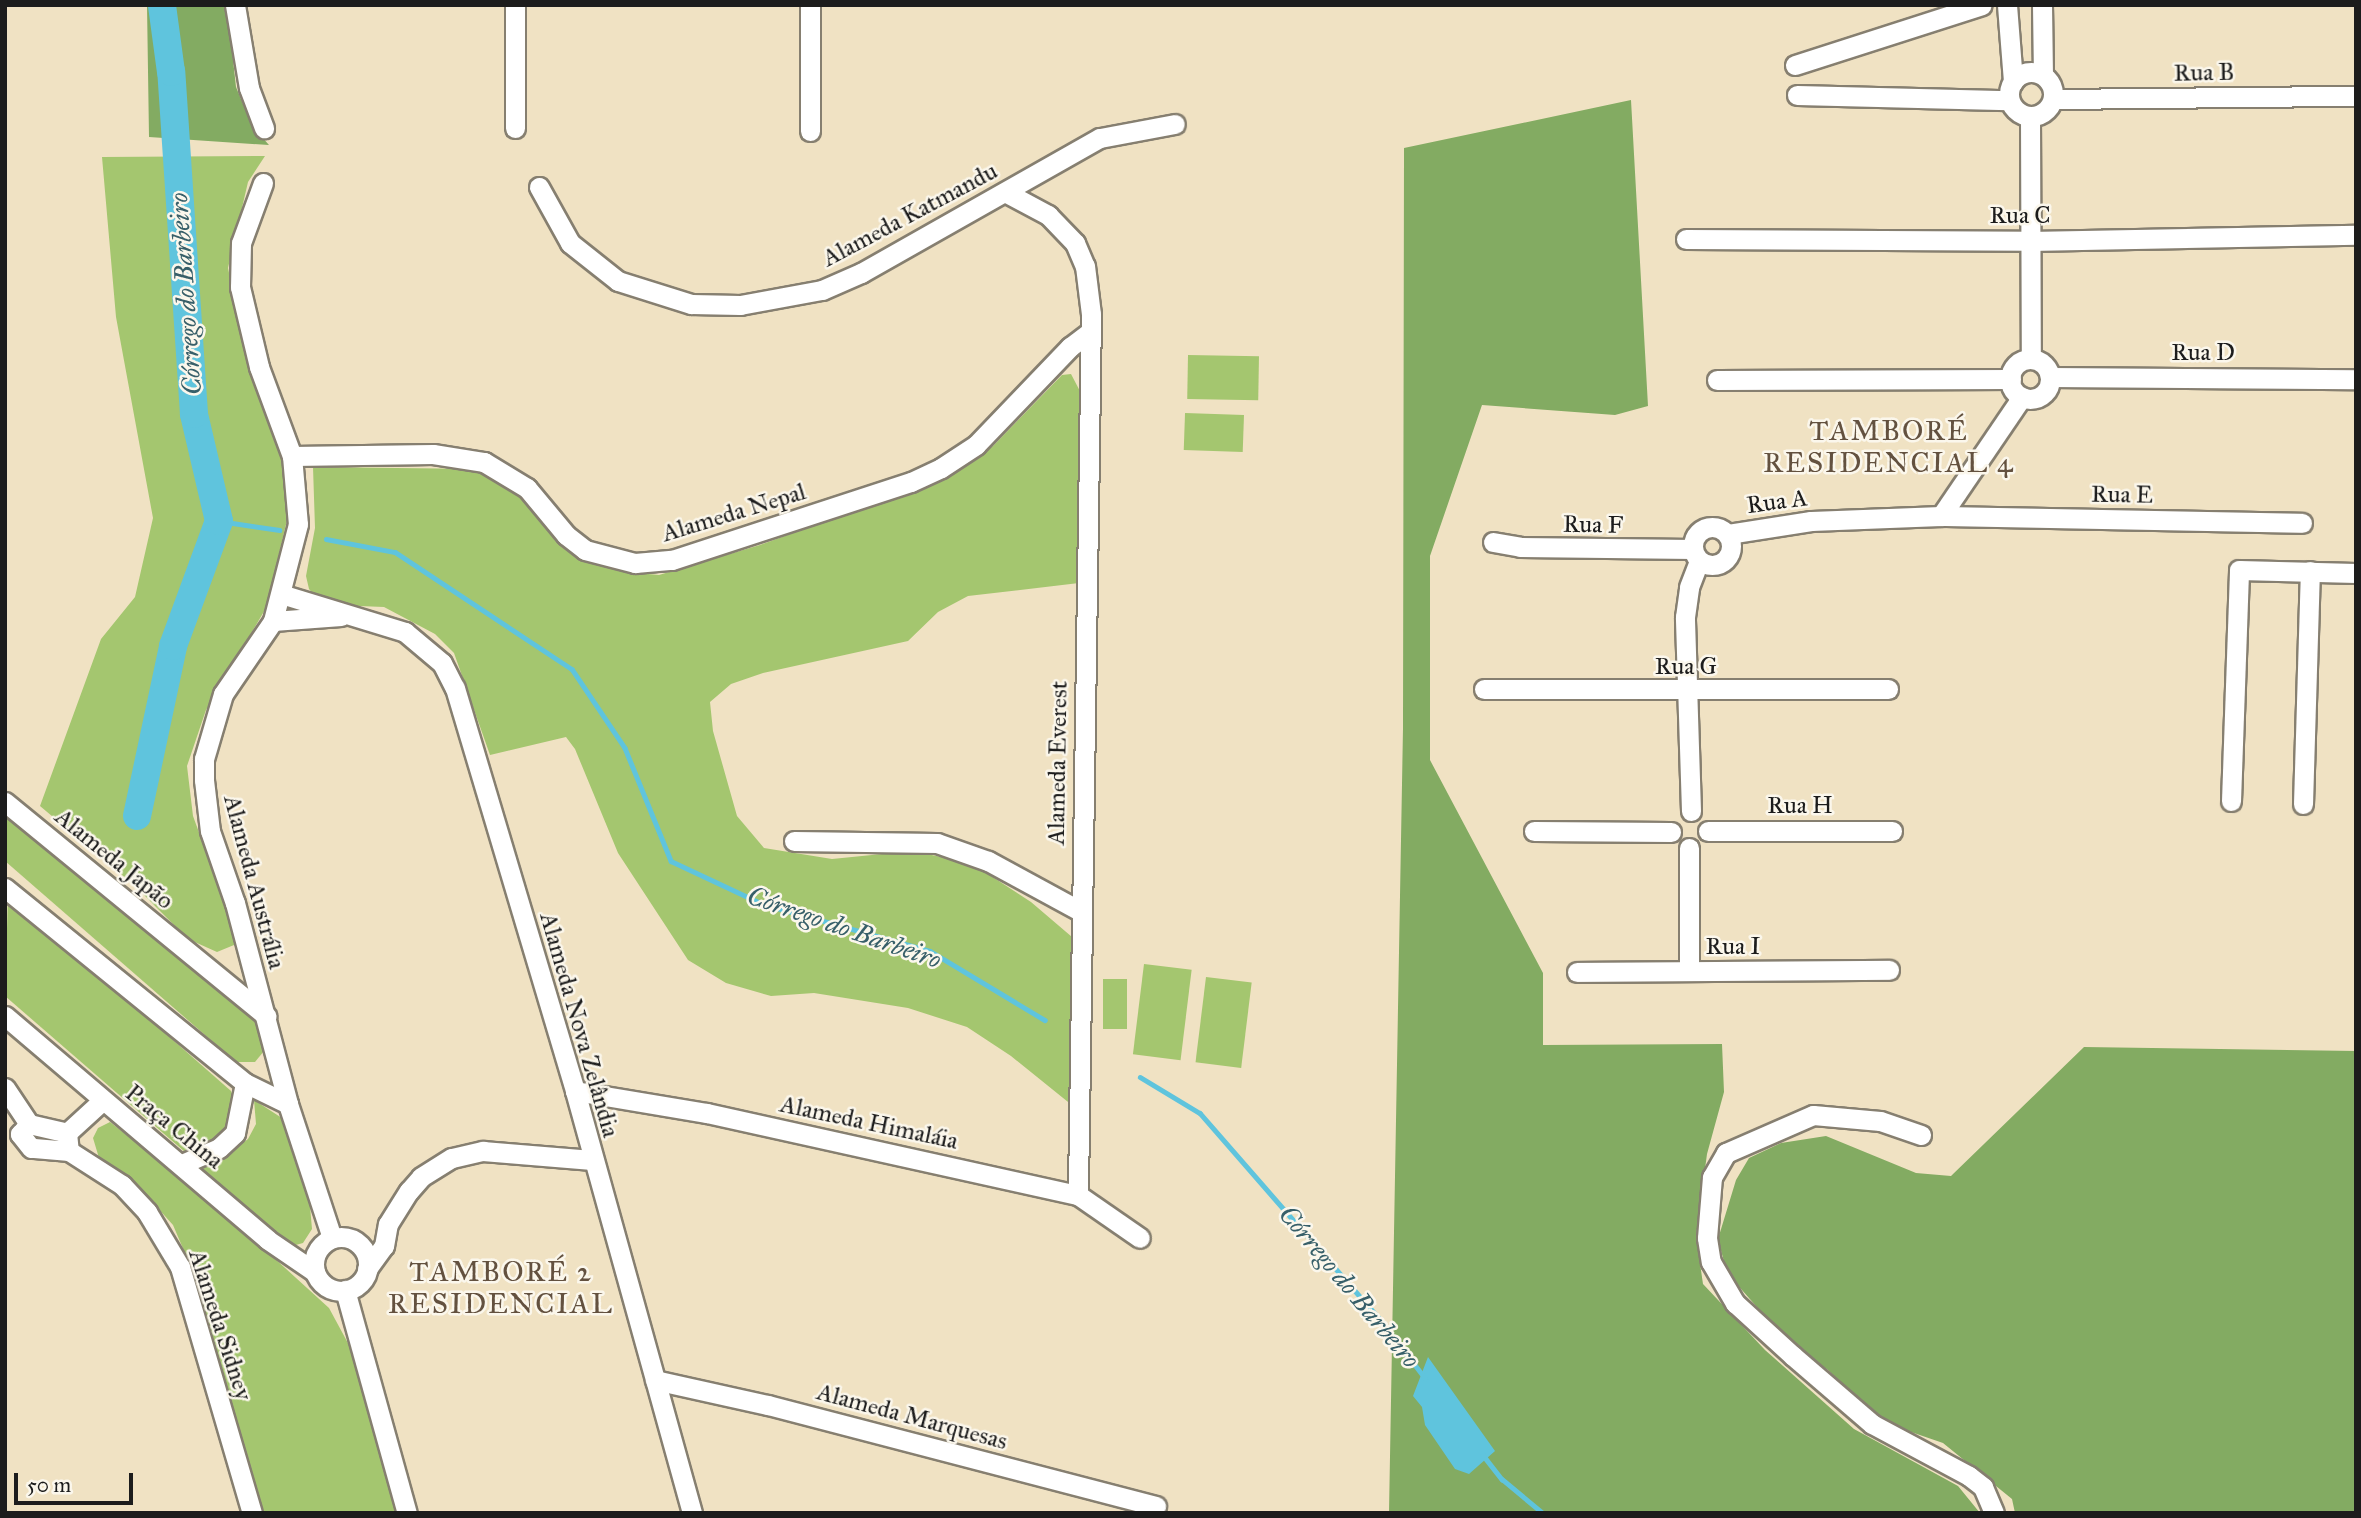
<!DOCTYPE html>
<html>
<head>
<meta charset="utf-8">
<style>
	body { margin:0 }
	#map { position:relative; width:2361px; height:1518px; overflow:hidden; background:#f0e2c3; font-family:"IM FELL Great Primer",serif }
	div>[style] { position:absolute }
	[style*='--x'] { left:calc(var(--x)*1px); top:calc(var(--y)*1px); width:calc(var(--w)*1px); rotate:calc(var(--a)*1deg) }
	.green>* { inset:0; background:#a4c66f; transform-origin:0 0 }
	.forest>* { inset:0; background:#83ab62 }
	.water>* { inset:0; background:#5fc4dd }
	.stream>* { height:4.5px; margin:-2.25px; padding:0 2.25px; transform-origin:2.25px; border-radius:2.25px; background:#5fc4dd }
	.river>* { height:28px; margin:-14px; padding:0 14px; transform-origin:14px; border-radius:14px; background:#5fc4dd }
	.roads { filter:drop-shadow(2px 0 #867f70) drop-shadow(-2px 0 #867f70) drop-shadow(0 2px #867f70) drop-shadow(0 -2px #867f70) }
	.street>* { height:19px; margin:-9.5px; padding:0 9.5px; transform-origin:9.5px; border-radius:9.5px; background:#fff }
	.street>.ring { margin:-9.5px; padding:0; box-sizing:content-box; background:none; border:19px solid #fff; border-radius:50% }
	span { translate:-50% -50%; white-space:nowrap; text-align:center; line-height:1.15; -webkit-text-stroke:5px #fbf7ec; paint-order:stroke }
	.street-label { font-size:24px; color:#1c1c1c }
	.water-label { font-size:26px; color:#375f69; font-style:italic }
	.quarter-label { font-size:28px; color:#63513f; letter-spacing:2px }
	.frame { position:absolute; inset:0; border:7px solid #1c1c1c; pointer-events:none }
	.scale { position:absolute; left:14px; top:1473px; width:119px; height:32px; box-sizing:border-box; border:4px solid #1c1c1c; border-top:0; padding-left:9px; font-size:21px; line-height:24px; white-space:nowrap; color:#1c1c1c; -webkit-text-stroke:5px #fbf7ec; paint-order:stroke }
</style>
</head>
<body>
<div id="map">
	<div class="green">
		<div style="clip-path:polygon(265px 156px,248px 182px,228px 268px,248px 363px,280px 452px,289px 512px,266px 608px,206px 710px,187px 766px,193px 816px,234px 928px,234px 945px,217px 952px,188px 939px,135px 886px,40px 806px,101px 639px,135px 597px,153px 518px,116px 317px,102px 157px)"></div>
		<div style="left:1188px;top:355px;width:71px;height:44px;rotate:1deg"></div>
		<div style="clip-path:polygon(1071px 374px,1082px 395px,1079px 583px,968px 596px,938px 612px,908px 641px,763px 673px,731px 684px,710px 702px,713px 731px,737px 816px,764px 848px,832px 859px,912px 851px,971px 863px,1031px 902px,1072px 937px,1073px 1106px,1011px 1056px,967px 1027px,908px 1008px,814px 993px,771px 996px,726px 983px,688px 960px,618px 853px,575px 749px,566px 737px,490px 755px,454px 653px,435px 634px,384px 607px,334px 605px,318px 600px,309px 589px,306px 576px,315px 528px,313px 467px,480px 469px,518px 491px,561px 543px,583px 557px,618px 571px,659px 575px,760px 545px,940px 480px,993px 446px,1062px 375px)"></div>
		<div style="left:1244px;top:415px;width:37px;height:59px;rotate:92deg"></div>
		<div style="clip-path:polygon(5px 810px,259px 1025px,264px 1051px,255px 1062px,236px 1062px,5px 861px)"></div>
		<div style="clip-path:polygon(8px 895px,231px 1091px,235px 1102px,232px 1120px,219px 1137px,185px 1152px,5px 996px)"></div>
		<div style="left:1144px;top:964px;width:48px;height:91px;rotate:7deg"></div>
		<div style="left:1206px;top:977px;width:46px;height:86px;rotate:7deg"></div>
		<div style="left:1103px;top:979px;width:24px;height:50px"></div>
		<div style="clip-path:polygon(254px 1100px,285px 1120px,310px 1206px,312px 1229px,303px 1243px,292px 1246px,197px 1168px,226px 1156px,248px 1139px,256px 1124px)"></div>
		<div style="clip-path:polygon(110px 1122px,217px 1206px,329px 1308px,349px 1345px,396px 1513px,261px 1513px,190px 1265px,173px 1225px,147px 1196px,99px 1158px,93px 1138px,98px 1128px)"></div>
	</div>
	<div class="forest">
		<div style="clip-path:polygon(147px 5px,227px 5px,236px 87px,252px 126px,269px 145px,149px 137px)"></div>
		<div style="clip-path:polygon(1631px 100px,1648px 406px,1615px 415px,1482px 405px,1430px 556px,1430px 760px,1543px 973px,1543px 1045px,1722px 1044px,1724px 1092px,1707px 1154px,1696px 1236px,1703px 1284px,1765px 1350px,1854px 1429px,1958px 1486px,1980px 1513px,1389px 1513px,1403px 728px,1404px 148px)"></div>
		<div style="clip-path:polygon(2084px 1047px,2356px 1051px,2356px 1513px,2015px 1513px,2012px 1499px,1943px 1443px,1882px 1422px,1828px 1370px,1785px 1339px,1727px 1273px,1718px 1239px,1736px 1180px,1749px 1158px,1781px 1143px,1826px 1136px,1916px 1173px,1951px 1176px)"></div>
	</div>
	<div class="water">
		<div style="clip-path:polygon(1428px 1357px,1495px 1451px,1469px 1474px,1455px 1469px,1425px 1425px,1422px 1407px,1413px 1396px)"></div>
	</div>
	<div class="stream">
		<div style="--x:219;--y:521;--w:61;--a:8.5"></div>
		<div style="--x:326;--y:539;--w:70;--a:10.7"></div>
		<div style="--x:395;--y:552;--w:212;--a:33.5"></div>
		<div style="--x:572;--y:669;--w:95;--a:56.1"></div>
		<div style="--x:625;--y:748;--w:122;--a:67.8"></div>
		<div style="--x:671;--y:861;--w:102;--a:25.1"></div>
		<div style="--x:763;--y:904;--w:173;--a:15.7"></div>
		<div style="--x:930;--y:951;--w:134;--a:31"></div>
		<div style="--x:1140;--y:1077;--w:70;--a:31"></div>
		<div style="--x:1200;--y:1113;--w:272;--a:48.9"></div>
		<div style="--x:1379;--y:1318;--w:76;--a:52.5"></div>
		<div style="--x:1483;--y:1455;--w:31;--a:52"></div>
		<div style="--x:1502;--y:1479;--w:53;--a:39.7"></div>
	</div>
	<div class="river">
		<div style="--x:137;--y:816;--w:174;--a:-78"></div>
		<div style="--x:173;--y:646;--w:133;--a:-69.8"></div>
		<div style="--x:219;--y:521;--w:110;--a:-103.2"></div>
		<div style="--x:194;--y:414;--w:343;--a:-93.8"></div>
		<div style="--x:171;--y:72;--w:68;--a:-97.7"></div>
	</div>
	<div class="roads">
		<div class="street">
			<div style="--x:235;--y:5;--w:84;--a:80.4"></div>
			<div style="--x:249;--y:88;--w:43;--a:69.4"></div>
			<div style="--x:515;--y:5;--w:123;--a:90"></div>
			<div style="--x:810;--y:5;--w:126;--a:90"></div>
			<div style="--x:2007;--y:5;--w:77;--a:85.5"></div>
			<div style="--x:2042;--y:5;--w:70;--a:89.2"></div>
			<div style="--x:1795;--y:65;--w:196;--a:-17.8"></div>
			<div class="ring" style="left:2009px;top:72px;width:25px;height:25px"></div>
			<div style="--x:1797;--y:95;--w:212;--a:1.4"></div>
			<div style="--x:2053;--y:99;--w:303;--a:-0.6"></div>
			<div style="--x:2030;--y:117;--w:242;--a:89.8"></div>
			<div style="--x:263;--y:183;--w:64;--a:110.1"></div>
			<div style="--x:241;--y:243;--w:44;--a:91.3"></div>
			<div style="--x:240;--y:287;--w:82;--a:76.6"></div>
			<div style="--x:259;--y:367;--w:95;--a:69.7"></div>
			<div style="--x:292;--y:456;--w:68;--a:85"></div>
			<div style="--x:298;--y:524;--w:100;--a:104.5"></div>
			<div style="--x:273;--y:621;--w:88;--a:124.4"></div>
			<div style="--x:223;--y:694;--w:68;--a:106.3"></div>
			<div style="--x:204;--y:759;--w:21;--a:90"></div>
			<div style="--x:204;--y:780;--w:51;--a:83.3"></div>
			<div style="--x:210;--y:831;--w:76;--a:70.9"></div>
			<div style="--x:235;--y:903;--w:208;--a:75.2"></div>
			<div style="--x:288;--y:1104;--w:141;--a:71.8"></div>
			<div style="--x:539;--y:187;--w:64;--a:61"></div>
			<div style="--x:570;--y:243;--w:61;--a:38.4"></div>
			<div style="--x:618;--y:281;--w:77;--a:17.5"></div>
			<div style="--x:691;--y:304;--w:49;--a:1.2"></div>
			<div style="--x:740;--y:305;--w:83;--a:-10.4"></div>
			<div style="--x:822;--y:290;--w:43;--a:-23.6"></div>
			<div style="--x:861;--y:273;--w:274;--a:-29.5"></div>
			<div style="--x:1100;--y:138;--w:76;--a:-10.6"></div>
			<div style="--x:1005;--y:192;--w:49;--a:28.1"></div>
			<div style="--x:1048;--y:215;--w:39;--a:46"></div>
			<div style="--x:1075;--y:243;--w:25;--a:67"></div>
			<div style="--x:1085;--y:266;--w:48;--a:82.9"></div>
			<div style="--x:1091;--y:314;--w:881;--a:90.85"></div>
			<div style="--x:1686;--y:239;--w:343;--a:0.3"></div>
			<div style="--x:2029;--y:241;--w:327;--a:-1.1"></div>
			<div class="ring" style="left:2010px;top:359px;width:21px;height:21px"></div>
			<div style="--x:2050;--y:377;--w:306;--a:0.4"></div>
			<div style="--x:1717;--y:380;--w:294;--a:-0.2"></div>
			<div style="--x:292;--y:456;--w:141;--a:-0.8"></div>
			<div style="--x:433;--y:454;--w:52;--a:8.9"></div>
			<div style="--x:484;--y:462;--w:50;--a:31.2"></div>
			<div style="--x:527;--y:488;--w:61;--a:50.3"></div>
			<div style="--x:566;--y:535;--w:24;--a:38"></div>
			<div style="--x:585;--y:550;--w:52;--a:14.6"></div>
			<div style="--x:635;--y:563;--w:37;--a:-5"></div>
			<div style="--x:672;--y:560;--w:251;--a:-18.1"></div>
			<div style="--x:911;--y:482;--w:33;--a:-25"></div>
			<div style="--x:941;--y:468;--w:42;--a:-33.3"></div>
			<div style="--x:976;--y:445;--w:136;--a:-46.2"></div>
			<div style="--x:1070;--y:347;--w:26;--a:-37"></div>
			<div style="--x:1941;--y:516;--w:361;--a:1.1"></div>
			<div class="ring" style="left:1693px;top:527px;width:19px;height:19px"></div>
			<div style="--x:1728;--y:534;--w:84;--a:-8.9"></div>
			<div style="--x:1811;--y:521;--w:130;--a:-2.2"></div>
			<div style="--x:1941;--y:516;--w:144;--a:-55.8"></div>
			<div style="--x:1493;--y:542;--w:27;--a:10"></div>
			<div style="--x:1520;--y:547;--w:173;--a:0.7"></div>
			<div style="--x:281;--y:594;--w:130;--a:17"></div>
			<div style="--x:405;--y:632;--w:48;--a:40"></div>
			<div style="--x:442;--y:663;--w:28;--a:63"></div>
			<div style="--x:455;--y:688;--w:420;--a:73.4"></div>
			<div style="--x:575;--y:1091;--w:438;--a:74.5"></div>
			<div style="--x:273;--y:621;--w:68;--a:-4.2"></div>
			<div style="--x:1484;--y:689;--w:404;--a:0"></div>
			<div style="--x:2231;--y:801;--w:231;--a:-88"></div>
			<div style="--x:2239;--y:570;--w:117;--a:1.5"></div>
			<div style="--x:5;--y:802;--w:338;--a:39.3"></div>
			<div style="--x:2303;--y:804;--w:233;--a:-88.3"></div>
			<div style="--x:1691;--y:811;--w:194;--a:-91.8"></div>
			<div style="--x:1685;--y:617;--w:30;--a:-82"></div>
			<div style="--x:1689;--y:587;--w:28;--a:-69"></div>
			<div style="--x:1534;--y:831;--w:137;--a:0.4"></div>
			<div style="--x:1708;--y:831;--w:184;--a:0"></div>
			<div style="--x:794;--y:841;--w:143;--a:0.8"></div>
			<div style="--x:937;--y:843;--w:54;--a:19.4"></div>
			<div style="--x:988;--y:861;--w:105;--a:28.5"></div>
			<div style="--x:5;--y:888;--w:309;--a:39.1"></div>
			<div style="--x:245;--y:1083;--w:48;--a:26"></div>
			<div style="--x:1689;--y:971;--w:123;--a:-90"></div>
			<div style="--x:1577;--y:972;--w:312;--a:-0.4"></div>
			<div style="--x:5;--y:1016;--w:345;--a:40.4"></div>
			<div style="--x:268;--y:1240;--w:57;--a:34.2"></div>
			<div style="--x:5;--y:1088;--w:43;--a:56.3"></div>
			<div style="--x:575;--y:1091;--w:134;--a:9.5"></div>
			<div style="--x:707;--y:1113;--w:380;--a:12.5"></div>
			<div style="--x:1078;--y:1195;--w:75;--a:34.7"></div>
			<div style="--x:29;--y:1124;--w:39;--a:13"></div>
			<div style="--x:67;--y:1133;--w:18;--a:84"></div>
			<div style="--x:69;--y:1151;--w:38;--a:-175"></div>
			<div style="--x:31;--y:1148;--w:18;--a:-128"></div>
			<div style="--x:20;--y:1134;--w:13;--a:-48"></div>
			<div style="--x:67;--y:1133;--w:47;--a:-42.4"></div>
			<div style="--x:1921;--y:1135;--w:43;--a:-161.1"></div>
			<div style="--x:1880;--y:1121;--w:67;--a:-174.9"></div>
			<div style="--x:1813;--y:1115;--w:95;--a:156.4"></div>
			<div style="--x:1726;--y:1153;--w:28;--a:120"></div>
			<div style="--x:1712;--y:1177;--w:61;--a:94.7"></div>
			<div style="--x:1707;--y:1238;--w:24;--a:81"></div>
			<div style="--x:1711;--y:1262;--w:48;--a:59.7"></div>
			<div style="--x:1735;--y:1303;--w:79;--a:42.4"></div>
			<div style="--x:1793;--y:1356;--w:104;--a:40.7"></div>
			<div style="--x:1872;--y:1424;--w:110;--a:28.2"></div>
			<div style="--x:1969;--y:1476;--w:18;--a:38"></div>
			<div style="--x:1983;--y:1487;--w:28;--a:67"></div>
			<div style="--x:69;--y:1151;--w:63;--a:32.7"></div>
			<div style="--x:122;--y:1185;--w:37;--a:47"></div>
			<div style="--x:147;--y:1212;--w:64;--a:59"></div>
			<div style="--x:180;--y:1267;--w:256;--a:73.7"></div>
			<div style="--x:182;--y:1164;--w:40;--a:-23.4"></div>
			<div style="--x:219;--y:1148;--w:22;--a:-43"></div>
			<div style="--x:235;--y:1133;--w:51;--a:-78.7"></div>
			<div class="ring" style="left:314px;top:1237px;width:35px;height:35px"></div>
			<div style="--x:367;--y:1269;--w:29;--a:-54"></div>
			<div style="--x:384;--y:1246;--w:22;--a:-80"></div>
			<div style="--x:388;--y:1224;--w:39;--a:-58"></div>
			<div style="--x:409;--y:1191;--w:18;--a:-49"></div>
			<div style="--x:421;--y:1177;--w:36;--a:-32"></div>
			<div style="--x:452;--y:1158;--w:32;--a:-13"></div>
			<div style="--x:483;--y:1151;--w:109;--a:4.7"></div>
			<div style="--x:345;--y:1290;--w:231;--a:74.5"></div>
			<div style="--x:655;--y:1380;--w:116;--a:12.5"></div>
			<div style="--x:768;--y:1405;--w:401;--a:14.6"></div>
		</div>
	</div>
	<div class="street-label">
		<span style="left:2204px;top:73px;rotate:-1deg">Rua B</span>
		<span style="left:910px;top:215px;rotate:-28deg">Alameda Katmandu</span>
		<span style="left:2020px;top:216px">Rua C</span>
		<span style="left:2203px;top:353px">Rua D</span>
		<span style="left:2122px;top:495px;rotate:1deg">Rua E</span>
		<span style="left:1777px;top:502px;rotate:-8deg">Rua A</span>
		<span style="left:734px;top:513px;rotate:-17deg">Alameda Nepal</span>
		<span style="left:1593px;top:525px;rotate:1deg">Rua F</span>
		<span style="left:1686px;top:667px">Rua G</span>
		<span style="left:1058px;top:763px;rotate:-89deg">Alameda Everest</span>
		<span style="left:1800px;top:806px">Rua H</span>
		<span style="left:114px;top:859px;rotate:39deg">Alameda Japão</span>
		<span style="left:254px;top:882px;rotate:75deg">Alameda Austrália</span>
		<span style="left:1733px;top:947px">Rua I</span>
		<span style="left:579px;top:1025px;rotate:74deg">Alameda Nova Zelândia</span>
		<span style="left:869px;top:1123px;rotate:12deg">Alameda Himaláia</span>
		<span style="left:174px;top:1127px;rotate:39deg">Praça China</span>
		<span style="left:220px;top:1325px;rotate:72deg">Alameda Sidney</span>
		<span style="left:912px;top:1417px;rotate:15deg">Alameda Marquesas</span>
	</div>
	<div class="water-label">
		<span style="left:186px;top:294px;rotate:-94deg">Córrego do Barbeiro</span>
		<span style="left:844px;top:928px;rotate:19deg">Córrego do Barbeiro</span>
		<span style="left:1349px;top:1287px;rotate:50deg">Córrego do Barbeiro</span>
	</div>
	<div class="quarter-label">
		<span style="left:1889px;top:447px">TAMBORÉ<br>RESIDENCIAL 4</span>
		<span style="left:501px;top:1288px">TAMBORÉ 2<br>RESIDENCIAL</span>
	</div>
	<div class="frame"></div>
	<div class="scale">50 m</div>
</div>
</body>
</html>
